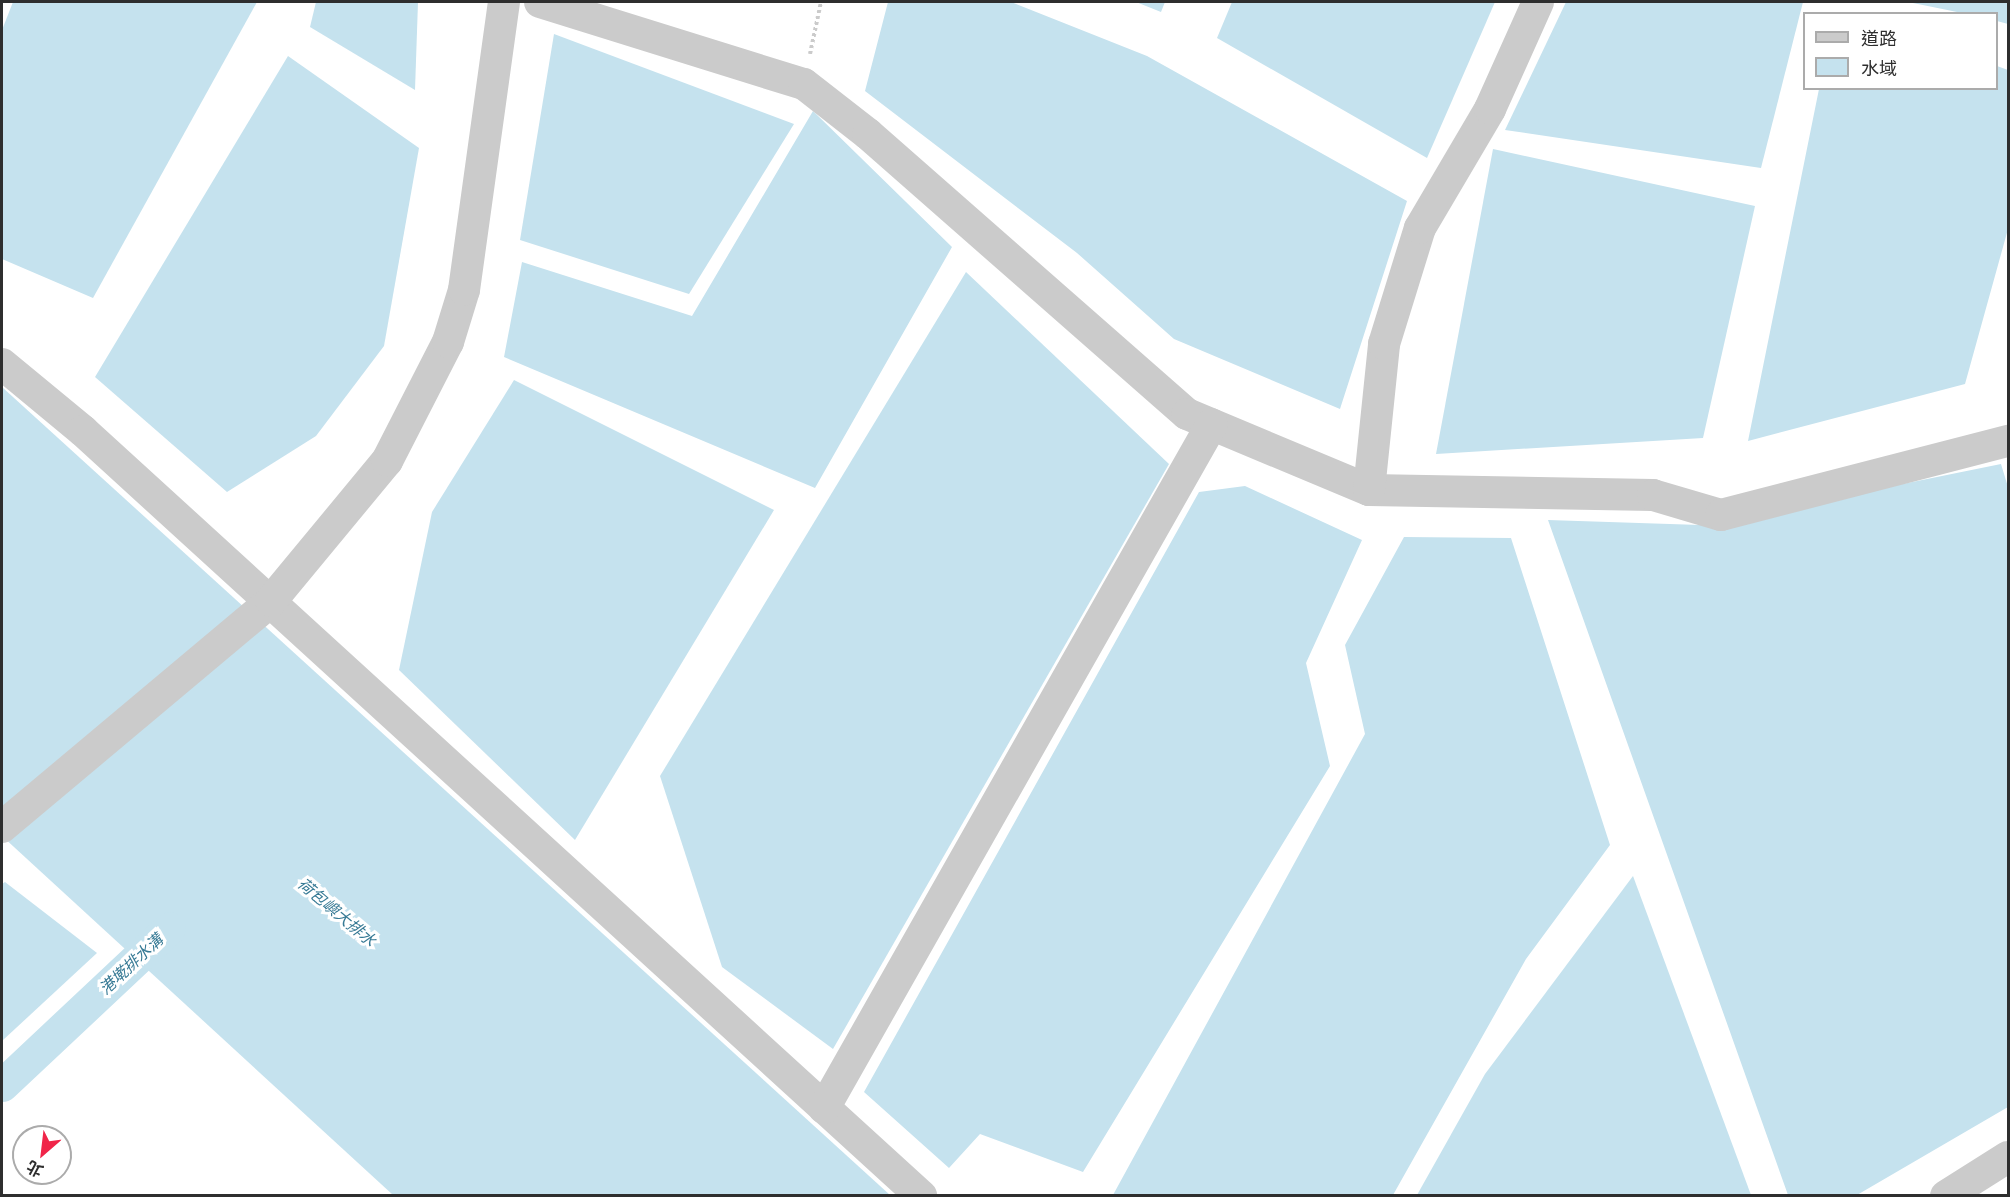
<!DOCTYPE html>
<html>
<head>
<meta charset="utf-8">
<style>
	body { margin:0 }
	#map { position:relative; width:2010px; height:1197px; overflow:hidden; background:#fff; font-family:"PT Sans Narrow","Noto Sans TC",sans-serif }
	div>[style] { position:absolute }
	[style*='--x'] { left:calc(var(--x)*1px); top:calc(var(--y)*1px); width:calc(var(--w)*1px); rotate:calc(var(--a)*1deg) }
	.water>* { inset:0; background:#c5e2ee }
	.canal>* { height:33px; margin:-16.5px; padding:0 16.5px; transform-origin:16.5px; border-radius:16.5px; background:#c5e2ee }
	.path>* { height:4px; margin-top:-2px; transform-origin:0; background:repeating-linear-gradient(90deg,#cbcbcb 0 3px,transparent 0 6px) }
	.minor>* { height:32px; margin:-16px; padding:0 16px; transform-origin:16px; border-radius:16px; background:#cbcbcb }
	span { translate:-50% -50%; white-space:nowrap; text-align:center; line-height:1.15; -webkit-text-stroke:6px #fff; paint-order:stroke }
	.water-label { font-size:16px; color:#377a95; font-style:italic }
	.frame { position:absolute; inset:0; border:3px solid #2e2e2e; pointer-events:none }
	.legend { position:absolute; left:1803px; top:12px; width:195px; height:78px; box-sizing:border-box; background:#fff; border:2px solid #ababab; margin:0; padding:8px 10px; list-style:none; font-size:18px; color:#2e2e2e }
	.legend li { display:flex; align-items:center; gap:12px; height:30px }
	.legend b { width:30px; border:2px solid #ababab }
	.north { position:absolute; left:12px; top:1125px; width:60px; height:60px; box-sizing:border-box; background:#fff; border:2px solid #ababab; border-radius:50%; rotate:208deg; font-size:16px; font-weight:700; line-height:24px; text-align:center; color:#2e2e2e }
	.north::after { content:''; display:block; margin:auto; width:21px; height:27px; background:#f02549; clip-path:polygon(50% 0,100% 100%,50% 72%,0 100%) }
</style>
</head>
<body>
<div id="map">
	<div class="water">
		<div style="clip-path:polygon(13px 2px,257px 2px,93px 298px,2px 259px,2px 30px)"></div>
		<div style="clip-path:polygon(316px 2px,418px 2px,415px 90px,310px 27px)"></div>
		<div style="clip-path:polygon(888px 2px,1011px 2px,1147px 56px,1407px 201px,1340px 409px,1174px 339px,1077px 253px,865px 91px)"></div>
		<div style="clip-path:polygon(1136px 2px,1165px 2px,1161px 12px)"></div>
		<div style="clip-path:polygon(1232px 2px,1495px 2px,1427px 158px,1217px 38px)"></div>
		<div style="clip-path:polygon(1566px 2px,1803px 2px,1761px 168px,1505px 130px)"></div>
		<div style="clip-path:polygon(1908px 2px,2008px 2px,2008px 24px,1997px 21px,1996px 14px,1962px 13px)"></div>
		<div style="clip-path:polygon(554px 34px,794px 124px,689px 294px,520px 240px)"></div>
		<div style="clip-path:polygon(288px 56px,419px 148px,384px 346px,316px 436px,227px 492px,95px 377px)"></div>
		<div style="clip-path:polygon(1997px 66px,2008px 70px,2008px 229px,1965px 384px,1748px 441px,1819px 89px,1996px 88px)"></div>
		<div style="clip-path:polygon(813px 111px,952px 247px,815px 488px,504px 357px,522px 262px,692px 316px)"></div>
		<div style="clip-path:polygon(1493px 149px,1755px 206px,1703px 438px,1436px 454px)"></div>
		<div style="clip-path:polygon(966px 272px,1169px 464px,833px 1049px,722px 967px,660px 776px)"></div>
		<div style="clip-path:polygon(514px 380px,774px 510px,575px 840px,399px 670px,432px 512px)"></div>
		<div style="clip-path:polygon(2px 387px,890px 1195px,393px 1195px,2px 836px)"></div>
		<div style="clip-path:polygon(2001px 464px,2008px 487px,2008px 1107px,1857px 1195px,1788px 1195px,1548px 520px,1700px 525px)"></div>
		<div style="clip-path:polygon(1245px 486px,1362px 540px,1306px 663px,1330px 766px,1083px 1172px,980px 1134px,949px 1168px,864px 1092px,1199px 492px)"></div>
		<div style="clip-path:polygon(1404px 537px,1511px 538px,1610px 845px,1526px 959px,1393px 1195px,1113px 1195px,1365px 734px,1345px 645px)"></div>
		<div style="clip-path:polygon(1633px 876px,1751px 1195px,1417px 1195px,1485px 1074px)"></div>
		<div style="clip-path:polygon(5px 882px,97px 953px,2px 1041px,2px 884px)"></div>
	</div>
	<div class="canal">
		<div style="--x:2;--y:1085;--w:229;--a:-43.2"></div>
	</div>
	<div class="path">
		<div style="--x:810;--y:54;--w:53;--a:-78.1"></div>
	</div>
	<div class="minor">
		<div style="--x:540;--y:2;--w:276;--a:17.3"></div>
		<div style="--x:804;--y:84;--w:81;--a:38"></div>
		<div style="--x:868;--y:134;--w:424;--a:41.3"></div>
		<div style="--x:1187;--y:414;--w:197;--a:22.7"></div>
		<div style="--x:1369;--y:490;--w:284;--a:1"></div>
		<div style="--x:1653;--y:495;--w:71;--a:16.4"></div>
		<div style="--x:1721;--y:515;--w:296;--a:-14.5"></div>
		<div style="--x:2;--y:364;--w:105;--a:39.6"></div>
		<div style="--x:83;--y:431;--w:1135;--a:42.39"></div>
		<div style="--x:1369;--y:490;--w:147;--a:-84.1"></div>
		<div style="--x:1384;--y:344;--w:121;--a:-72.8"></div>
		<div style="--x:1420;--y:228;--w:138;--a:-59.5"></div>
		<div style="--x:1490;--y:109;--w:117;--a:-65.8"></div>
		<div style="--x:2;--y:827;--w:351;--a:-40"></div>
		<div style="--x:271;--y:601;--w:182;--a:-50.4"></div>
		<div style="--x:387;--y:461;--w:134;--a:-62.9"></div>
		<div style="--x:448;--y:342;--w:54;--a:-72.9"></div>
		<div style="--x:464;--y:290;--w:291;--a:-82.1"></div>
		<div style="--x:824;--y:1108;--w:786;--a:-60.44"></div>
		<div style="--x:1946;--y:1196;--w:73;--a:-32.2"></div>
	</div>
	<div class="water-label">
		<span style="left:337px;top:912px;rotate:40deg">荷包嶼大排水</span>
		<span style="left:131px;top:964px;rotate:-43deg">港墘排水溝</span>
	</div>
	<div class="frame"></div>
	<ul class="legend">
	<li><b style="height:8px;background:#cbcbcb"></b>道路</li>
	<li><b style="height:16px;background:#c5e2ee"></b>水域</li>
	</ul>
	<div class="north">北</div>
</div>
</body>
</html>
